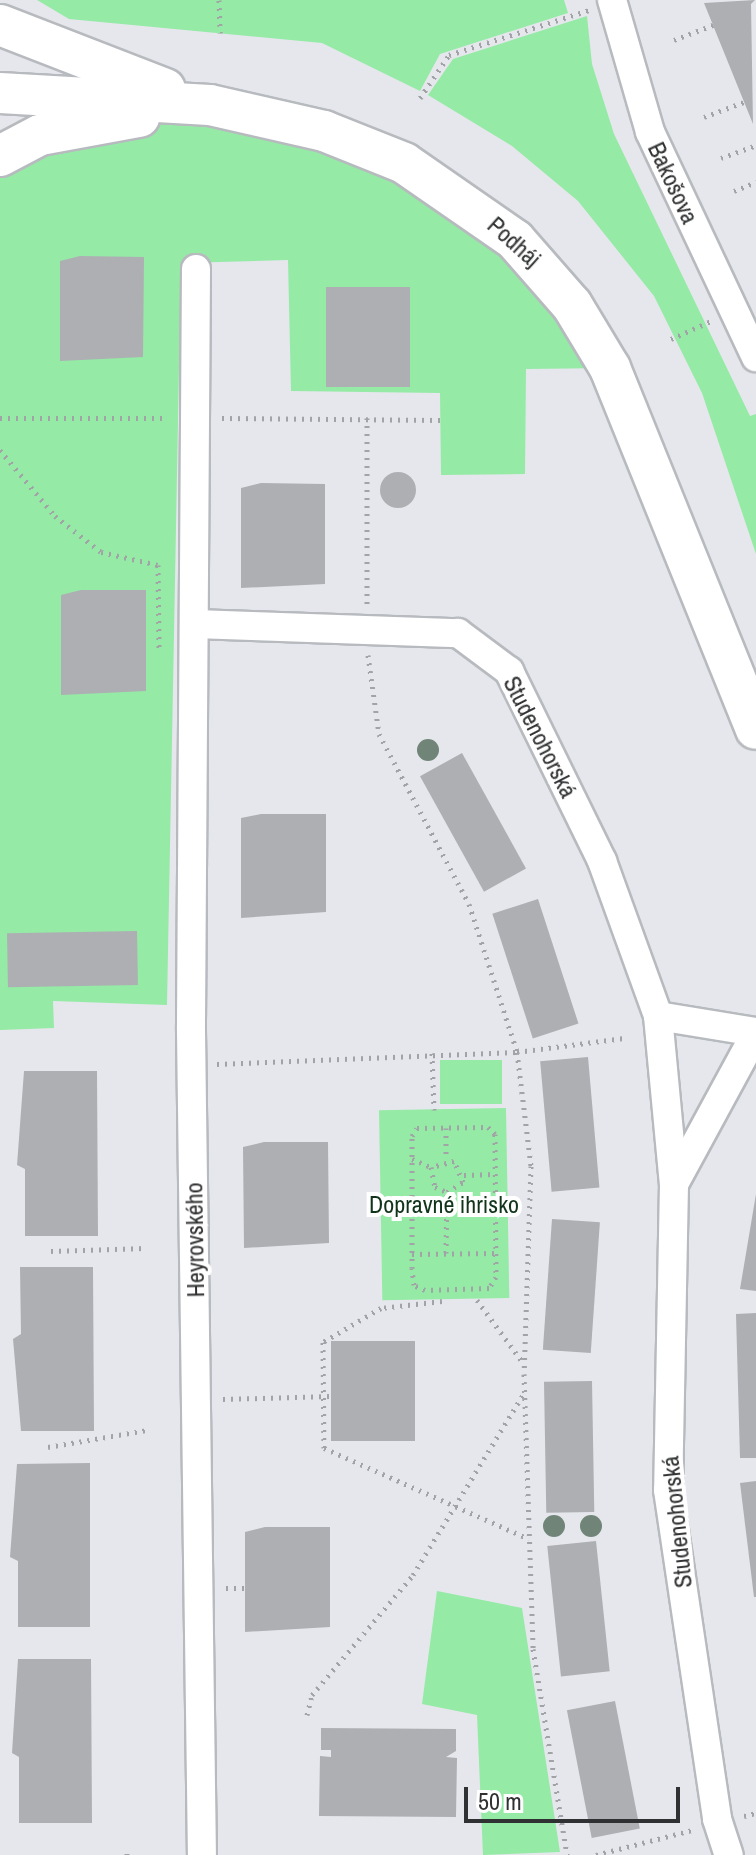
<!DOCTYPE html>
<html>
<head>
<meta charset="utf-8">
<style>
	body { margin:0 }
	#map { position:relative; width:756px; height:1855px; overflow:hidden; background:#e5e7ec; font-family:"Archivo Narrow",sans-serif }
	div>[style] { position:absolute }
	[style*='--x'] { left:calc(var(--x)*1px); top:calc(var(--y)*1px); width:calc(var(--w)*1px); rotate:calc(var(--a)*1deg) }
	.green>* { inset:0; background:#95eaa6; transform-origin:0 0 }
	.building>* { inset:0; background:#adafb3; transform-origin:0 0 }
	.round { border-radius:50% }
	.path>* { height:5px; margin-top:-2.5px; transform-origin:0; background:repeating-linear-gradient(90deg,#a1a3a6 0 2px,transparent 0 8px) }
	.roads { filter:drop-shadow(2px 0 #b7babe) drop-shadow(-2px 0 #b7babe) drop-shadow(0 2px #b7babe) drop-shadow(0 -2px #b7babe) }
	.street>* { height:28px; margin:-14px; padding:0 14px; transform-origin:14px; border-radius:14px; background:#fff }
	.secondary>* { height:40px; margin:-20px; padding:0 20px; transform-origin:20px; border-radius:20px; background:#fff }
	.trees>* { width:22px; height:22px; margin:-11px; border-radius:50%; background:#708578 }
	span { translate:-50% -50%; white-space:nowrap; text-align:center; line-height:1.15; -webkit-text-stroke:8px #fff; paint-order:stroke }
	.street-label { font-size:24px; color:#303132 }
	.park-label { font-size:24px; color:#11351a }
	.scale { position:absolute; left:464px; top:1787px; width:216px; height:36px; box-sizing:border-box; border:4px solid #303132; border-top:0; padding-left:10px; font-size:24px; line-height:28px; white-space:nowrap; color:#303132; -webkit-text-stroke:6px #fff; paint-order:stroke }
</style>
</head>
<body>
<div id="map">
	<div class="green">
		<div style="clip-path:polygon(37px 0,564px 0,568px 13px,440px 54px,420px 91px,322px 43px,69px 19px)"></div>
		<div style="clip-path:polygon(587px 16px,592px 64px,614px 134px,750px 416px,756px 414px,756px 554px,702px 393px,654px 296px,578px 201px,512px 146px,428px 95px,453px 59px)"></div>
		<div style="clip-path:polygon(210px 105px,443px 186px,610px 368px,526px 369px,525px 474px,441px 475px,440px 393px,291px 391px,288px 260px,181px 263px,167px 1005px,53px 1001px,54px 1028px,0 1030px,0 157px)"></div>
		<div style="left:440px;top:1060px;width:62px;height:44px"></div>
		<div style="left:506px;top:1108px;width:190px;height:127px;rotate:89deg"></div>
		<div style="clip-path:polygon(437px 1591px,522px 1608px,560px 1852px,483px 1855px,477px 1715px,422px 1704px)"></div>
	</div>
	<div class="building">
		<div style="clip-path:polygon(755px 0,751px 4px,753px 124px,704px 3px)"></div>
		<div style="clip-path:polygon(80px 256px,144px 257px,143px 357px,60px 361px,60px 261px)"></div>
		<div style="left:410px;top:287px;width:100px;height:84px;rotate:90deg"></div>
		<div class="round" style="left:380px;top:472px;width:36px;height:36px"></div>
		<div style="clip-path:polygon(261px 483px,325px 484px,325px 584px,241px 588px,241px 488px)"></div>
		<div style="clip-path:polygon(81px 590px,146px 590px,146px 691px,61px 695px,61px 595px)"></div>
		<div style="left:462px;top:753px;width:132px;height:48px;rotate:61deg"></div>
		<div style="clip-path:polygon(261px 814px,326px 814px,326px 912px,241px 918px,241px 818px)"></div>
		<div style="left:538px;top:899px;width:131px;height:48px;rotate:72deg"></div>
		<div style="left:137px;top:931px;width:54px;height:130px;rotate:89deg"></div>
		<div style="left:588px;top:1057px;width:131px;height:48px;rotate:85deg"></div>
		<div style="clip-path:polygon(24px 1071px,97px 1071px,98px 1236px,25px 1236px,25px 1169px,17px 1165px)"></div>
		<div style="clip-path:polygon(264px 1142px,328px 1142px,329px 1243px,244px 1248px,243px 1147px)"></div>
		<div style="clip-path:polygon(756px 1194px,756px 1291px,740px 1289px)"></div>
		<div style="left:552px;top:1219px;width:48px;height:131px;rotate:4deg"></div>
		<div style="clip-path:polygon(20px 1267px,93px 1267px,94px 1431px,21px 1431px,13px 1339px,21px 1334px)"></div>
		<div style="clip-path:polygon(756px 1313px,756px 1458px,740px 1458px,736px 1314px)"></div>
		<div style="left:415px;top:1341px;width:100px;height:84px;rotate:90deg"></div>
		<div style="left:592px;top:1381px;width:131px;height:48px;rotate:89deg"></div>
		<div style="clip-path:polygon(90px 1463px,90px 1627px,18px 1627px,18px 1561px,10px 1557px,17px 1464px)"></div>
		<div style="clip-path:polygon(756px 1481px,756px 1597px,754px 1597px,740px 1483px)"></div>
		<div style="clip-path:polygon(265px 1527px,330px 1527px,330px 1627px,245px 1632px,245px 1532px)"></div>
		<div style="left:596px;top:1541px;width:131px;height:49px;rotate:84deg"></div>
		<div style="clip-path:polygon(18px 1659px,91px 1659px,92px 1823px,19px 1823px,19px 1757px,12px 1753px)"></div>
		<div style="left:615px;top:1701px;width:130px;height:49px;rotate:79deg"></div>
		<div style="clip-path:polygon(321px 1728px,456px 1729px,456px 1751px,446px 1757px,457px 1758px,456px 1817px,319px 1816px,320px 1756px,331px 1757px,331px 1750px,321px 1750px)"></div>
	</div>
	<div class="path">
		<div style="--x:219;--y:0;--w:33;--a:88"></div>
		<div style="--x:674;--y:40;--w:42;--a:-21"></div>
		<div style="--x:420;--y:98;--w:52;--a:-56"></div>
		<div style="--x:449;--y:55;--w:147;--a:-17.8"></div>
		<div style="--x:704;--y:117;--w:43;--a:-20.6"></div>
		<div style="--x:721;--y:158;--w:37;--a:-20"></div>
		<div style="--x:734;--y:191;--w:24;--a:-22"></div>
		<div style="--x:671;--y:339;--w:44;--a:-24.2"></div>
		<div style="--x:0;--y:418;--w:168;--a:0"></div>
		<div style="--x:222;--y:418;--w:218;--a:0.5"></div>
		<div style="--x:367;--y:418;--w:187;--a:90"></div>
		<div style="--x:0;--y:450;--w:86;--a:50.2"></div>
		<div style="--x:55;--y:516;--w:58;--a:38"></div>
		<div style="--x:101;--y:552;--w:58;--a:12.8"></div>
		<div style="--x:158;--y:565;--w:85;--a:89.3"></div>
		<div style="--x:368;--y:655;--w:80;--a:82.1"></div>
		<div style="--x:379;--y:734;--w:192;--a:62.1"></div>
		<div style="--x:469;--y:904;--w:156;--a:72"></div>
		<div style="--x:517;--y:1052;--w:115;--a:83"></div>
		<div style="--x:531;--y:1166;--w:208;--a:91.9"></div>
		<div style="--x:524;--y:1374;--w:275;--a:88.1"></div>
		<div style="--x:533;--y:1649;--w:209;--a:80.6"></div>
		<div style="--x:432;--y:1053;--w:57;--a:88"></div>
		<div style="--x:217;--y:1064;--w:300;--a:-2.3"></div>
		<div style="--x:517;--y:1052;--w:108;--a:-7.5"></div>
		<div style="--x:488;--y:1127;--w:10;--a:45"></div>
		<div style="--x:495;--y:1134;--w:143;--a:89.6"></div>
		<div style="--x:496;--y:1277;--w:13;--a:122"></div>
		<div style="--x:489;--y:1288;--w:64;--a:178.2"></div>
		<div style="--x:425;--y:1290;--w:12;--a:-156"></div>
		<div style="--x:414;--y:1285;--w:17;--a:-97"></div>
		<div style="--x:412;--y:1268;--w:132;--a:-90"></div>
		<div style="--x:412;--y:1136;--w:9;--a:-58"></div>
		<div style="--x:417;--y:1128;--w:71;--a:-0.8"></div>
		<div style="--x:446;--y:1128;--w:31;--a:90"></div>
		<div style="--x:412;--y:1159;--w:21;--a:23"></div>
		<div style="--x:431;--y:1167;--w:20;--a:79"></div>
		<div style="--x:435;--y:1187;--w:13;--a:23"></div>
		<div style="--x:447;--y:1192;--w:19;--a:-32"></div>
		<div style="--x:463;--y:1182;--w:23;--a:-113"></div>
		<div style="--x:454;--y:1161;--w:24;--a:165"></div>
		<div style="--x:464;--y:1175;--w:31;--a:-2"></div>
		<div style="--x:51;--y:1251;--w:95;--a:-1.8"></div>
		<div style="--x:446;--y:1253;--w:61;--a:-89.1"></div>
		<div style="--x:412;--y:1254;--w:84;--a:-0.7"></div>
		<div style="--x:477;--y:1300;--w:79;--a:53.7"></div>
		<div style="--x:442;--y:1301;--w:61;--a:173.5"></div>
		<div style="--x:381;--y:1308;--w:67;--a:149.6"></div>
		<div style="--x:323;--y:1342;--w:106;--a:89.5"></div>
		<div style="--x:324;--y:1448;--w:224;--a:23.9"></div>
		<div style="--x:223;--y:1399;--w:107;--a:-1.6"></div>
		<div style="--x:48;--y:1447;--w:100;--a:-9.7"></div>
		<div style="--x:226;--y:1588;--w:19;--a:0"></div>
		<div style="--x:307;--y:1715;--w:21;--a:-76"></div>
		<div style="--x:312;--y:1695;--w:157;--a:-49.9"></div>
		<div style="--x:413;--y:1575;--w:213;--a:-58.6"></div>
		<div style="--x:744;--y:1816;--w:12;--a:-14"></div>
		<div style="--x:127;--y:1855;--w:5;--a:-90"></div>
		<div style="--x:596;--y:1855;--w:99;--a:-14.6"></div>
	</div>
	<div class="roads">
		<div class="street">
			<div style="--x:612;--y:0;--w:137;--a:73.9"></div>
			<div style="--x:650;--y:132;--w:249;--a:64.8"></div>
			<div style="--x:196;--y:269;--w:762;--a:90.38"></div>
			<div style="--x:191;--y:1031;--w:824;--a:89.24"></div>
			<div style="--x:195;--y:624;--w:263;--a:2"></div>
			<div style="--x:458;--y:633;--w:64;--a:36.7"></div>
			<div style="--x:509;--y:671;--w:212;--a:63.9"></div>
			<div style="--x:602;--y:861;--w:165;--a:70.1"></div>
			<div style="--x:658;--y:1016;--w:169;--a:84.6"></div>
			<div style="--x:674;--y:1184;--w:306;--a:91.1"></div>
			<div style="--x:668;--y:1490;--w:333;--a:81.5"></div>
			<div style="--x:717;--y:1819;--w:38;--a:72"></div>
			<div style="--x:658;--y:1016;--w:99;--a:9.3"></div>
			<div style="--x:674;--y:1184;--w:172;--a:-61.5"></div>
		</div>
		<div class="secondary">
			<div style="--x:0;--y:25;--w:177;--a:21.2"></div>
			<div style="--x:0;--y:93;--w:210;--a:3.3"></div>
			<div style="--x:210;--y:105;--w:117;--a:12.8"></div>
			<div style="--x:324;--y:131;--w:86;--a:21.8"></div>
			<div style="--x:404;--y:163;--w:135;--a:34.7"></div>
			<div style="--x:515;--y:240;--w:86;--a:48.8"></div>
			<div style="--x:572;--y:305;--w:74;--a:58.9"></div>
			<div style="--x:610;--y:368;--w:389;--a:68"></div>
			<div style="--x:0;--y:156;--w:45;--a:-27.7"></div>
			<div style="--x:40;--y:135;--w:101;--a:-10.3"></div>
		</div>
	</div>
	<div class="trees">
		<div style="left:428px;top:750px"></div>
		<div style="left:554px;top:1526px"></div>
		<div style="left:591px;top:1526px"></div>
	</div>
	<div class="street-label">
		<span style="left:673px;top:183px;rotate:65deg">Bakošova</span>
		<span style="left:514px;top:242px;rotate:42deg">Podháj</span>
		<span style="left:540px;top:737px;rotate:63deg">Studenohorská</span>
		<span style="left:195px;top:1240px;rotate:-91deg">Heyrovského</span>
		<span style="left:677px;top:1522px;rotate:-96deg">Studenohorská</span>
	</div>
	<div class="park-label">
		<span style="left:444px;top:1205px">Dopravné ihrisko</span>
	</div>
	<div class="scale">50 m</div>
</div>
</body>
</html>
